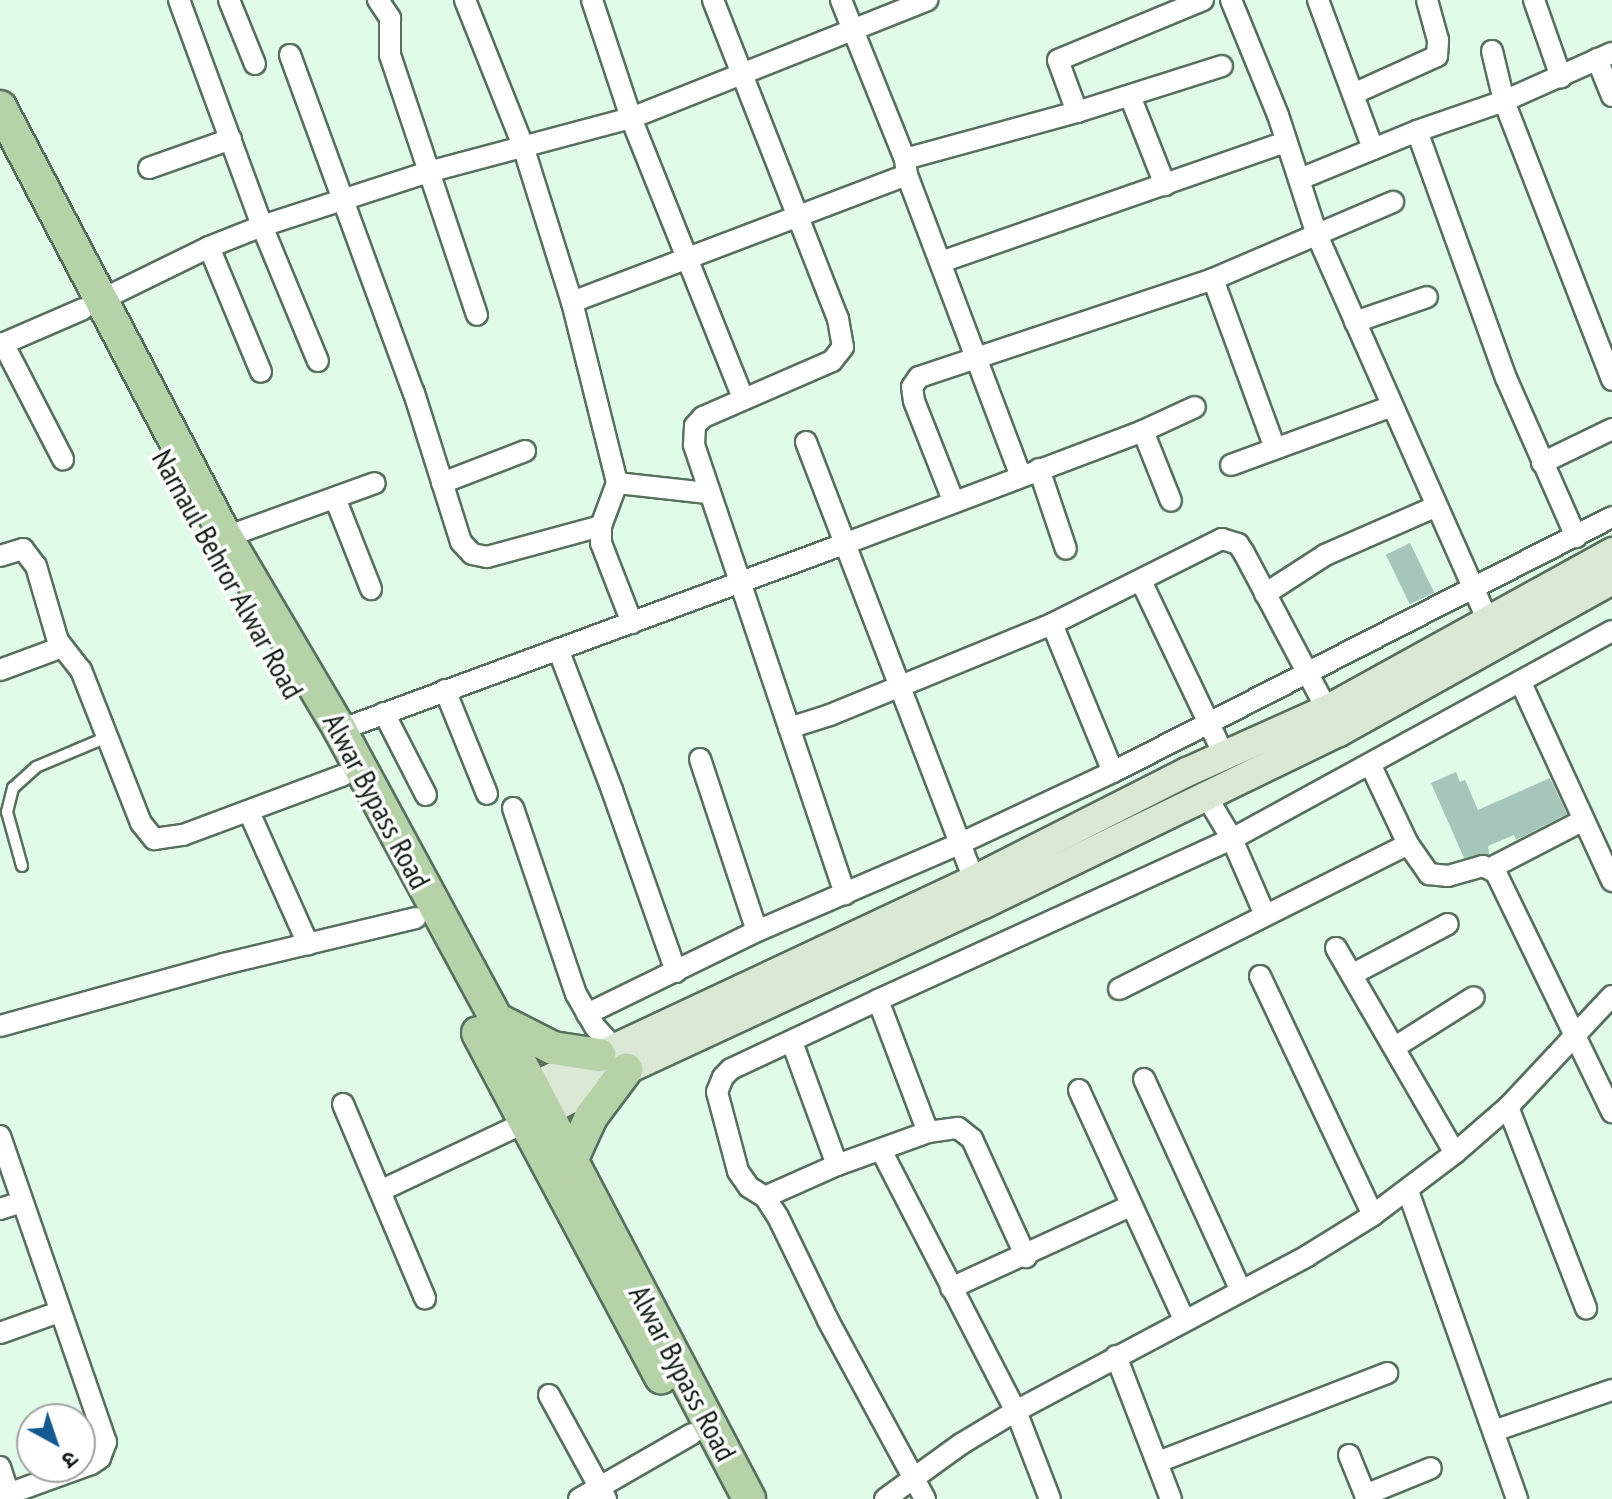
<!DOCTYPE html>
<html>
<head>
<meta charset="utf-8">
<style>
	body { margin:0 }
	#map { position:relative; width:1612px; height:1499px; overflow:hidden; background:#e0fbe8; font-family:"PT Sans Narrow","Noto Sans Devanagari",sans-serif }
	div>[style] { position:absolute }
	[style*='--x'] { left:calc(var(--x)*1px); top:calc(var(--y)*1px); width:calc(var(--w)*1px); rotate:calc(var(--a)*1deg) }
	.building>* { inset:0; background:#a6c5bb; transform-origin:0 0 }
	.roads { filter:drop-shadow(2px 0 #576f5e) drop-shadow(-2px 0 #576f5e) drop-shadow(0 2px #576f5e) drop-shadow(0 -2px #576f5e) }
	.service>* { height:10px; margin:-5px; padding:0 5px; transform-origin:5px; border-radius:5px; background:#fff }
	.minor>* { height:20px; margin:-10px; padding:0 10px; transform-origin:10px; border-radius:10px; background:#fff }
	.secondary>* { height:28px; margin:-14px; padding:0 14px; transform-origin:14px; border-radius:14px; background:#dbe8d4 }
	.primary>* { height:32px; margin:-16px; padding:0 16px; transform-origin:16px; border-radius:16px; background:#b6d2a9 }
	span { translate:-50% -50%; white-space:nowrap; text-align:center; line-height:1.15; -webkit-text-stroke:7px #fff; paint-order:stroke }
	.street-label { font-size:30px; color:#121b15 }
	.north { position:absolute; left:16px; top:1403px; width:80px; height:80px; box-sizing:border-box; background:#fff; border:2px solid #a0a4a1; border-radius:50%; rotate:140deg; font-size:22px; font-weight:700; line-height:32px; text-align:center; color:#121b15 }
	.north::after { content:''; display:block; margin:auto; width:28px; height:36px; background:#155a8f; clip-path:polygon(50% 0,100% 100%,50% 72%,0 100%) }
</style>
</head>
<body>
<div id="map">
	<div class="building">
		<div style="left:1410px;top:543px;width:55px;height:27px;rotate:64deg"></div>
		<div style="clip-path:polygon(1456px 772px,1460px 782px,1465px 780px,1478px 810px,1550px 778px,1567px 814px,1516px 840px,1514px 835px,1488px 846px,1489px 854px,1464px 858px,1431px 783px)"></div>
	</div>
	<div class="roads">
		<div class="service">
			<div style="--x:22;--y:866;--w:56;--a:-105.5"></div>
			<div style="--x:7;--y:812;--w:25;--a:-76"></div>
			<div style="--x:13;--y:788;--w:31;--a:-42"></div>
			<div style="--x:36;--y:767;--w:77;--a:-22.9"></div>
		</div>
		<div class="minor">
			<div style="--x:179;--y:0;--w:241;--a:69.8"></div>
			<div style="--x:262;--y:226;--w:146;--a:67.5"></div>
			<div style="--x:229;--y:0;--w:69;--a:67.9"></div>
			<div style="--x:378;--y:0;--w:22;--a:56"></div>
			<div style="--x:390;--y:18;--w:37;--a:90"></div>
			<div style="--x:390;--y:55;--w:274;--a:71.5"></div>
			<div style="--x:465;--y:0;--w:157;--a:68.3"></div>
			<div style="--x:523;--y:146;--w:164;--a:72.6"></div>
			<div style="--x:572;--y:302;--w:187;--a:76"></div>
			<div style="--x:617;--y:483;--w:46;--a:110.4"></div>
			<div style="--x:601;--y:526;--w:17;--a:90"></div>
			<div style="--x:601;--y:543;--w:86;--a:68.8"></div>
			<div style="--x:592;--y:0;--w:124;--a:71.7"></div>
			<div style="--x:631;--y:118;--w:302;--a:68.2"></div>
			<div style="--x:713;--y:0;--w:343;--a:68.6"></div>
			<div style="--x:838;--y:319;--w:28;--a:80"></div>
			<div style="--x:843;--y:347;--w:18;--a:128"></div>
			<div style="--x:832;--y:361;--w:141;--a:156.5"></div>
			<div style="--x:703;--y:417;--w:12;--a:132"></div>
			<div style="--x:695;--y:426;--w:19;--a:93"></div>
			<div style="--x:694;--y:445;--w:474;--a:71.4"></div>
			<div style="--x:841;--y:0;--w:171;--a:68.1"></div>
			<div style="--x:905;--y:159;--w:16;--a:83"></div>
			<div style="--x:907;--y:175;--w:322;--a:69.3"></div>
			<div style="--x:1231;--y:0;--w:124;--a:67.8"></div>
			<div style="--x:1278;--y:115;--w:126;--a:72"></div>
			<div style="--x:1317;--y:235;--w:432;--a:66.1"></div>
			<div style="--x:1318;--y:0;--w:159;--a:69.7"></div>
			<div style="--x:1534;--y:0;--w:82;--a:70.7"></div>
			<div style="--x:1492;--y:51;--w:51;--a:76.5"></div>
			<div style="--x:1504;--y:101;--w:299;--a:68.8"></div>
			<div style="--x:290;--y:55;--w:360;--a:69.9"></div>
			<div style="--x:414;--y:393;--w:156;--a:72.5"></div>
			<div style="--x:461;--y:542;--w:16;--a:47"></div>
			<div style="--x:472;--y:554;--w:15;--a:11"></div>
			<div style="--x:487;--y:557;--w:118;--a:-15.2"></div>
			<div style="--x:1597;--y:59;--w:40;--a:68"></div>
			<div style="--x:1353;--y:94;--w:92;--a:-24.3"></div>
			<div style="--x:1437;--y:56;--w:16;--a:-86"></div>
			<div style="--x:1438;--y:40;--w:41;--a:-105.4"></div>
			<div style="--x:1130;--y:96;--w:96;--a:68.5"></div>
			<div style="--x:1077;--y:112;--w:55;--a:-110.1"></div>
			<div style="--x:1058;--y:60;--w:157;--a:-22.5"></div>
			<div style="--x:1417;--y:131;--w:263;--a:70.2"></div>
			<div style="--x:1506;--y:378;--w:174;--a:66.2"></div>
			<div style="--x:905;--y:159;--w:178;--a:-15.3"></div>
			<div style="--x:1077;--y:112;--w:152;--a:-17.6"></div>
			<div style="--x:149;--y:168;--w:87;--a:-19.5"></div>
			<div style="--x:1300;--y:179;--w:126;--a:-22.3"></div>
			<div style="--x:1417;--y:131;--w:92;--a:-19"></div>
			<div style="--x:1504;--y:101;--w:118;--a:-24"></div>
			<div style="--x:209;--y:247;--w:135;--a:67.4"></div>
			<div style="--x:941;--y:262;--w:365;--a:-19.2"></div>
			<div style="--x:1213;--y:279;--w:180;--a:69.9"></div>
			<div style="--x:101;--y:300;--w:120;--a:-26.1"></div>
			<div style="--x:209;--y:247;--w:57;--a:-21.6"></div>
			<div style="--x:262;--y:226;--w:175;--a:-18"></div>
			<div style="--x:428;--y:172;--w:210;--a:-14.9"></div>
			<div style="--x:631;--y:118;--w:319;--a:-21.7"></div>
			<div style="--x:572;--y:302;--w:358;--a:-20.8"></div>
			<div style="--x:1355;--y:322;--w:76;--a:-19.1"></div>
			<div style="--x:3;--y:343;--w:131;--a:62.7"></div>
			<div style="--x:0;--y:345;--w:90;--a:-23.4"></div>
			<div style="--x:1143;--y:431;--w:75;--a:68.2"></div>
			<div style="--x:806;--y:442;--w:479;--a:69"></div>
			<div style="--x:1542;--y:463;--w:78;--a:-25.9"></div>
			<div style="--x:1231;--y:465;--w:171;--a:-20.1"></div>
			<div style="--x:1039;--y:469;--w:84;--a:71.4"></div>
			<div style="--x:442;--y:483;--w:89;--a:-21.1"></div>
			<div style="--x:617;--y:483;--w:92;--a:6.3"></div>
			<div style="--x:335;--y:498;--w:98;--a:68.4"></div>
			<div style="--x:953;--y:500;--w:106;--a:-111.5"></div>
			<div style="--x:914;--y:401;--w:14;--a:-98"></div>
			<div style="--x:912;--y:387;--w:12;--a:-55"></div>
			<div style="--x:919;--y:377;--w:310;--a:-18.4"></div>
			<div style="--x:1213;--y:279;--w:196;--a:-23.2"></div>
			<div style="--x:226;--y:537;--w:158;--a:-19.9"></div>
			<div style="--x:0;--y:556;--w:24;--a:-17"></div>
			<div style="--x:23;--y:549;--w:21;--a:53"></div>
			<div style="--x:36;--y:566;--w:78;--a:73.7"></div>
			<div style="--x:58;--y:641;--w:37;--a:52"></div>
			<div style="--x:81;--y:670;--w:164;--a:68.6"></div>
			<div style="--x:141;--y:823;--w:21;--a:51"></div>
			<div style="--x:154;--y:839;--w:29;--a:-8"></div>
			<div style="--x:183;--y:835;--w:170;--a:-20.4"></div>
			<div style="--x:1141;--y:581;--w:193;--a:64.5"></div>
			<div style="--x:1265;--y:594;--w:72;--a:-33"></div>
			<div style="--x:1325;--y:555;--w:120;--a:-23.6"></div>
			<div style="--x:1052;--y:624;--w:160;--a:67.6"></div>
			<div style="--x:558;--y:649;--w:151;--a:69"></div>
			<div style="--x:612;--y:790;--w:193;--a:70.6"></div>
			<div style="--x:0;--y:670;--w:66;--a:-20.4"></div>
			<div style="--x:1521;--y:683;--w:218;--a:65.3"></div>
			<div style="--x:445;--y:690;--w:112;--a:68"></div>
			<div style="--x:384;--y:713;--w:92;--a:62.9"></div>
			<div style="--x:789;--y:728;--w:43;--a:-17.6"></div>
			<div style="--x:830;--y:715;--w:240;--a:-22.3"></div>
			<div style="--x:1052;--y:624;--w:190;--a:-26.6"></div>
			<div style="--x:1222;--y:539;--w:17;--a:17"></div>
			<div style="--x:1238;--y:544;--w:11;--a:56"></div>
			<div style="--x:1244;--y:553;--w:190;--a:62.1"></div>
			<div style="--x:340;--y:730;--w:537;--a:-20.26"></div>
			<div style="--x:844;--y:544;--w:320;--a:-20.7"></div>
			<div style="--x:1143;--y:431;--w:57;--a:-24.8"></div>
			<div style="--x:700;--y:759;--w:181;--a:71.7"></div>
			<div style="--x:1371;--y:766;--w:86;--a:64.6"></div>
			<div style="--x:1408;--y:844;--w:37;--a:55"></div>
			<div style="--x:1429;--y:874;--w:19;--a:6"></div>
			<div style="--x:1448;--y:876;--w:36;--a:-16"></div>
			<div style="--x:1483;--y:866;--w:15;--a:28"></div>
			<div style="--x:1496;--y:873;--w:266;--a:64.1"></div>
			<div style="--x:1205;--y:794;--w:52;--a:59"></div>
			<div style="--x:1232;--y:839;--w:83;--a:66.5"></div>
			<div style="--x:513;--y:808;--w:196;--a:71.3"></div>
			<div style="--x:576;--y:994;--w:39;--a:60"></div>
			<div style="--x:596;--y:1028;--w:27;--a:48"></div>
			<div style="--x:249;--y:812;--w:145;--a:65.9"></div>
			<div style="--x:1491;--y:868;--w:102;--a:-27.3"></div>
			<div style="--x:1336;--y:948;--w:237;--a:59.9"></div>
			<div style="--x:1353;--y:974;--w:107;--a:-27.8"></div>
			<div style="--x:1260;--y:976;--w:264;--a:64.7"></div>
			<div style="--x:1119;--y:989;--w:323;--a:-26.6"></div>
			<div style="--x:878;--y:1000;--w:141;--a:69.3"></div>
			<div style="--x:587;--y:1014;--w:189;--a:-26"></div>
			<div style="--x:757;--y:931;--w:220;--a:-23.3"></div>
			<div style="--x:959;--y:844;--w:170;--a:-25.1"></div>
			<div style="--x:1113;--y:772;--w:560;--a:-27.07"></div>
			<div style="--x:0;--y:1026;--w:232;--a:-15.5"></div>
			<div style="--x:224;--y:964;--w:197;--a:-13.5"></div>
			<div style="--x:792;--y:1042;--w:131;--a:69.9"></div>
			<div style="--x:1395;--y:1047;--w:93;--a:-32.3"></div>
			<div style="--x:1144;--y:1079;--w:233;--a:65.4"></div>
			<div style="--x:1079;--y:1090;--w:252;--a:65.4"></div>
			<div style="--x:343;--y:1104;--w:211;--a:67.1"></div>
			<div style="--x:1508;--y:1107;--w:216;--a:68.8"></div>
			<div style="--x:0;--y:1136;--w:324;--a:70.9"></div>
			<div style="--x:106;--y:1442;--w:17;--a:111"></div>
			<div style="--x:100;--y:1458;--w:11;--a:146"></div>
			<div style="--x:91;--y:1464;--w:97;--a:160.1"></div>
			<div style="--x:881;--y:1150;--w:294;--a:62.7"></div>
			<div style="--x:1016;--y:1411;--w:94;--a:68.9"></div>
			<div style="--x:380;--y:1191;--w:161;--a:-25.3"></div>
			<div style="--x:1408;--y:1191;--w:327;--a:70.5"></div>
			<div style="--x:765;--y:1197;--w:79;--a:-24"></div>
			<div style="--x:837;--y:1165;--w:97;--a:-19.9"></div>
			<div style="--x:928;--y:1132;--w:30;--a:-8"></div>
			<div style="--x:958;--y:1128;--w:18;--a:38"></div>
			<div style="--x:972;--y:1139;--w:130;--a:65.4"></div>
			<div style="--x:0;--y:1209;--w:23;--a:-18"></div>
			<div style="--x:951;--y:1288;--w:197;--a:-24.6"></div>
			<div style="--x:0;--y:1333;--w:63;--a:-19.6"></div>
			<div style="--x:1116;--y:1356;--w:153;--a:69"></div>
			<div style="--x:549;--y:1395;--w:119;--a:61.3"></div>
			<div style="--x:1494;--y:1431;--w:125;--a:-19.2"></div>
			<div style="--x:1349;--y:1455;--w:48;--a:67.8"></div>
			<div style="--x:1158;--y:1462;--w:246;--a:-21.2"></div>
			<div style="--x:0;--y:1467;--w:28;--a:72"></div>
			<div style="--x:1365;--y:1495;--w:71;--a:-22.2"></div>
			<div style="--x:579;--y:1499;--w:130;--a:-29.9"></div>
			<div style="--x:885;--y:1499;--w:94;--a:-35.9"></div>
			<div style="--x:961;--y:1444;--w:64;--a:-31"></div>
			<div style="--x:1016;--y:1411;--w:330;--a:-28"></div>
			<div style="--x:1307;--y:1256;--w:78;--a:-31.8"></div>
			<div style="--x:1373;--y:1215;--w:103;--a:-37.1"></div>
			<div style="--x:1455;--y:1153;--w:70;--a:-41"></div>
			<div style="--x:1508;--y:1107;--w:152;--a:-46.9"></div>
			<div style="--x:925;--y:1499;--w:204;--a:-118.5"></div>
			<div style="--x:828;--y:1320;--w:114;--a:-115.9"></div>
			<div style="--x:778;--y:1217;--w:24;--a:-123"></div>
			<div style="--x:765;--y:1197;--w:19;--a:-148"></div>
			<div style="--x:749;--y:1187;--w:19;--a:-125"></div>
			<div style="--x:738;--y:1171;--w:82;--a:-104.9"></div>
			<div style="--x:717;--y:1092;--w:16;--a:-68"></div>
			<div style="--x:723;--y:1077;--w:11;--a:-45"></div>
			<div style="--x:731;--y:1069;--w:162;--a:-25.1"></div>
			<div style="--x:878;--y:1000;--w:389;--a:-24.5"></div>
			<div style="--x:1232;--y:839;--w:433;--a:-28.7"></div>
		</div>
		<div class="secondary">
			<div style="--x:513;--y:1096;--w:509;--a:-25.11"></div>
			<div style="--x:974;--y:880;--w:239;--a:-26.9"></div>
			<div style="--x:1187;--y:772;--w:154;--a:-24.1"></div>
			<div style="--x:1328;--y:709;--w:325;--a:-28.9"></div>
			<div style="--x:526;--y:1122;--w:113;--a:-27.5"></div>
			<div style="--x:626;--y:1070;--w:395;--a:-24.9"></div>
			<div style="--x:984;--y:904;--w:394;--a:-25.9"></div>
			<div style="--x:1339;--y:732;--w:312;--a:-29.1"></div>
		</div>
		<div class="primary">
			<div style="--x:0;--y:107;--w:486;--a:62.3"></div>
			<div style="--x:226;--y:537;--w:224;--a:59.4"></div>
			<div style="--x:340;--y:730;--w:406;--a:61.6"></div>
			<div style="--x:533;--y:1087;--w:465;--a:62.3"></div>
			<div style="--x:496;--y:1019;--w:64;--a:27"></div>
			<div style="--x:553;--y:1048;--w:47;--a:8.7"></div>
			<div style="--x:478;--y:1033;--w:390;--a:62"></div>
			<div style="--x:570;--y:1163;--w:51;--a:-65.5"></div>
			<div style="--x:591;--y:1117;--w:59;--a:-53.3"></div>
		</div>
	</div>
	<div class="street-label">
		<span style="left:228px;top:574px;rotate:61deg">Narnaul Behror Alwar Road</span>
		<span style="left:377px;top:801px;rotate:62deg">Alwar Bypass Road</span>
		<span style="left:683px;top:1373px;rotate:62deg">Alwar Bypass Road</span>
	</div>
	<div class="north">उ</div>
</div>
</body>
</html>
